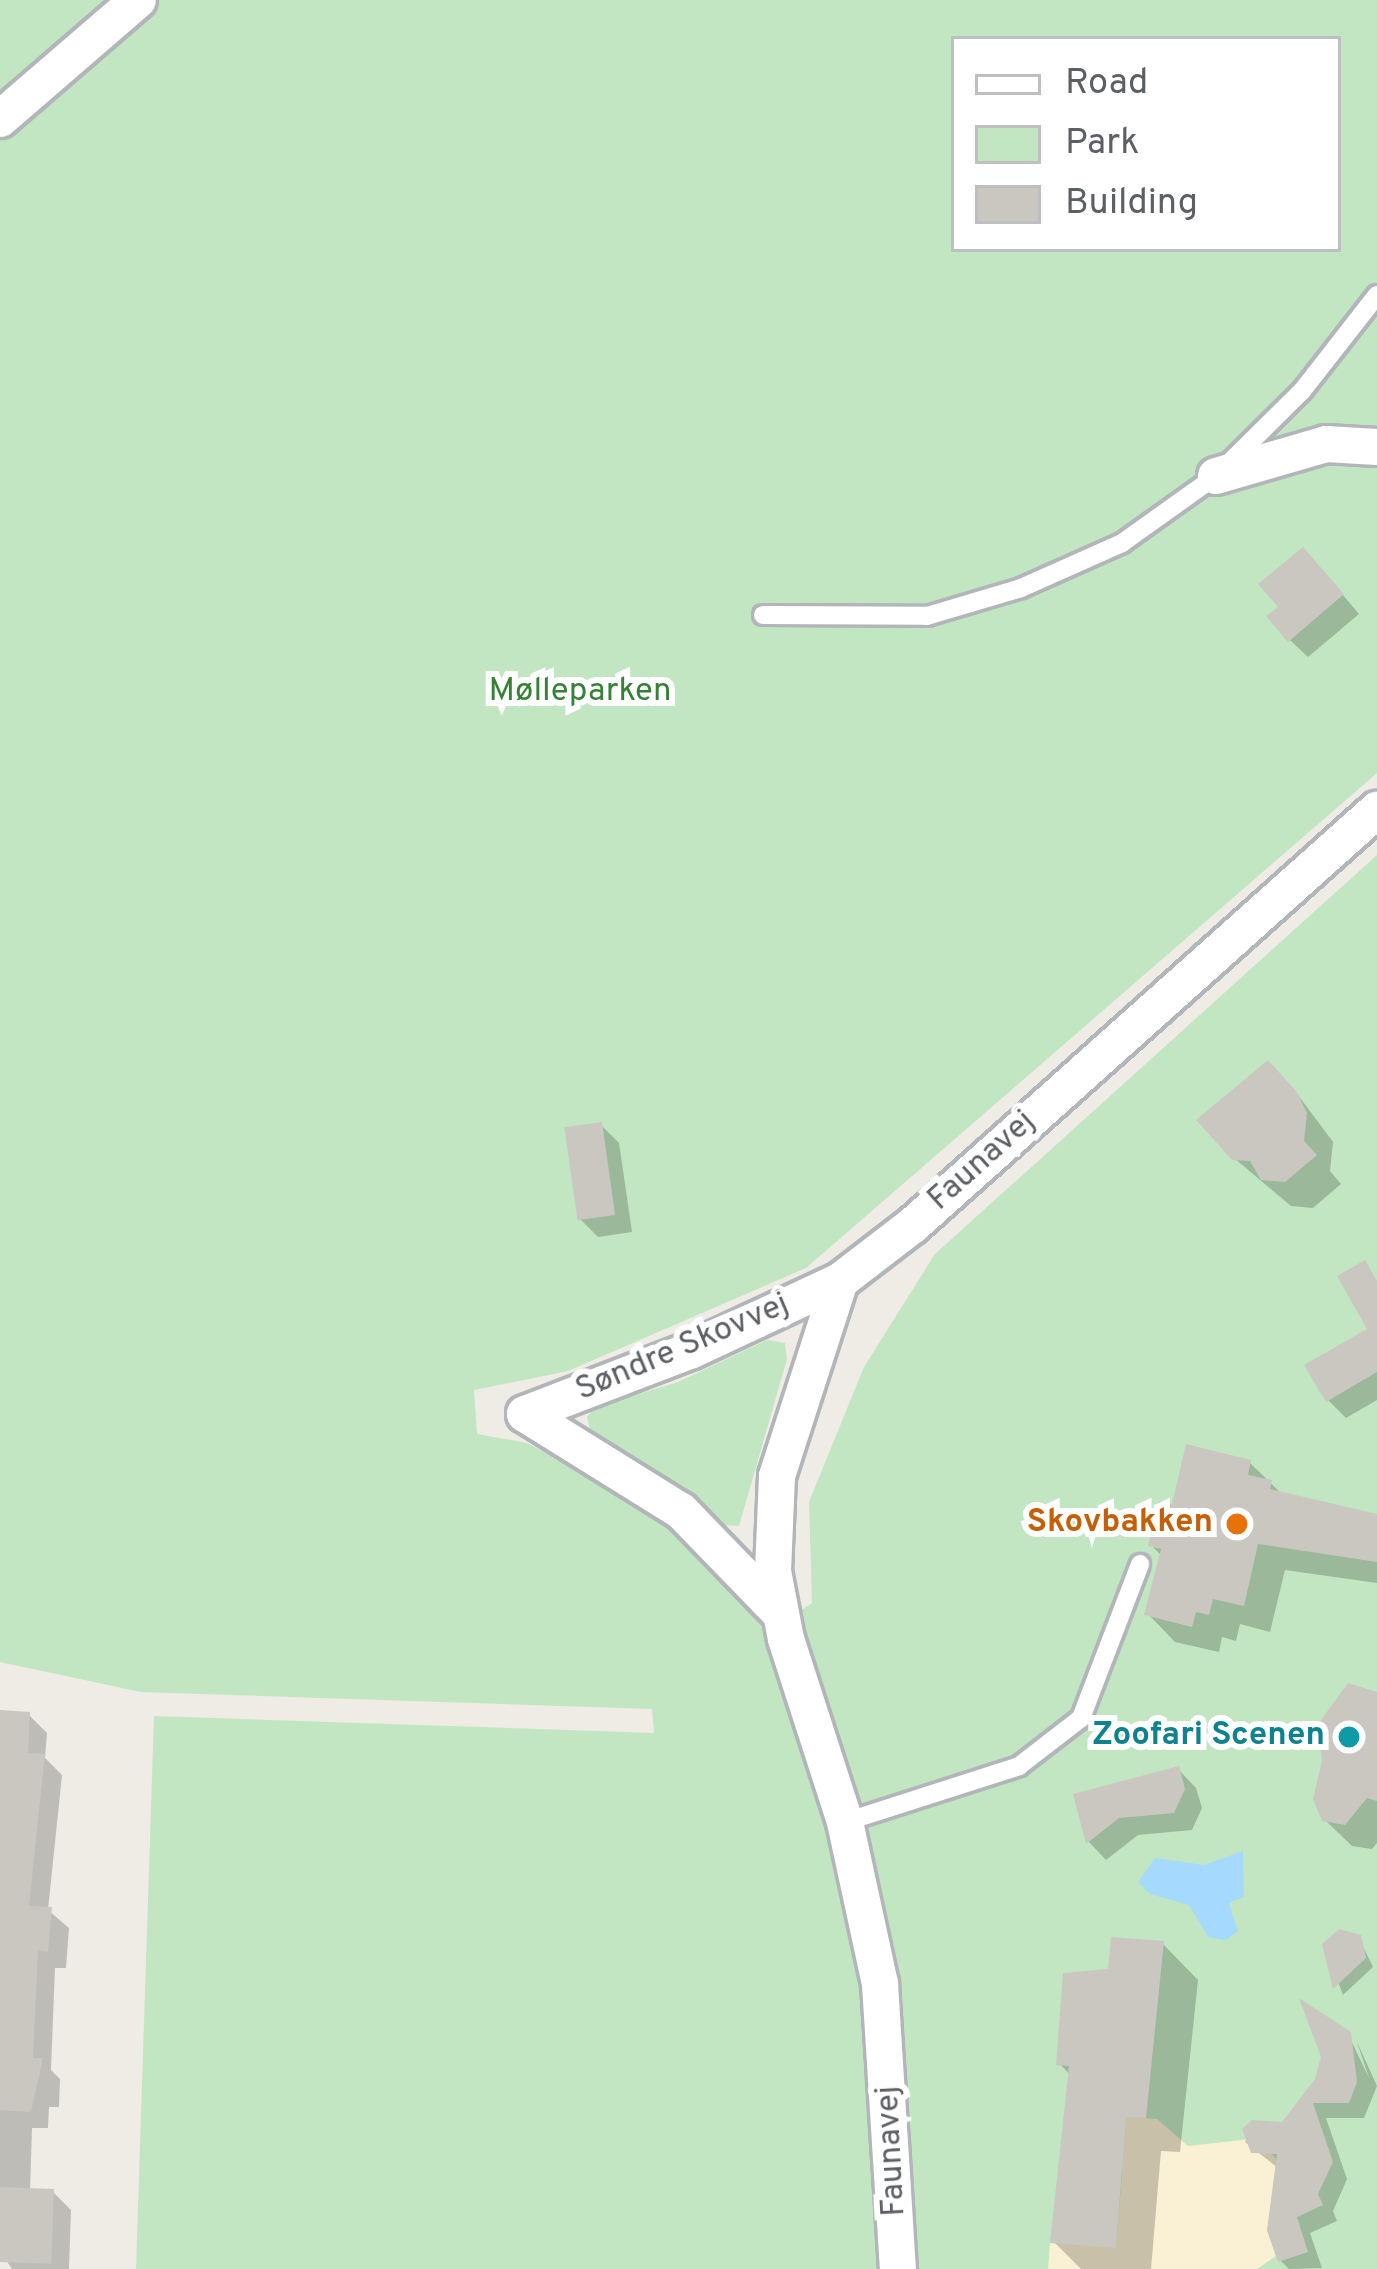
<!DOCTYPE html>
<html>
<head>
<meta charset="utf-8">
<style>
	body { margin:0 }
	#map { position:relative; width:1377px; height:2269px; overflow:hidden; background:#eeece4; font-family:Overpass,sans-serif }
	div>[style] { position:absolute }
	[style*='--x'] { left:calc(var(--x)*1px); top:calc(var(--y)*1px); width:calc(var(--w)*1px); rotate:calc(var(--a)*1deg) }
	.green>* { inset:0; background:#c2e6c1 }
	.sand>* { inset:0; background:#faf0d4 }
	.water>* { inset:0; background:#a5d9fe }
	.shadow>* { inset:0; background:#0003 }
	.building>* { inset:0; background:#cac7c1; transform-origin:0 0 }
	.roads { filter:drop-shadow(3px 0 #b2b5b9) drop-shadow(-3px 0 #b2b5b9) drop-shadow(0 3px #b2b5b9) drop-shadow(0 -3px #b2b5b9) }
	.service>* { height:18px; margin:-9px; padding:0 9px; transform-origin:9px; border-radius:9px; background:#fff }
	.minor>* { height:36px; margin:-18px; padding:0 18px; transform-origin:18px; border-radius:18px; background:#fff }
	.dots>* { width:33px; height:33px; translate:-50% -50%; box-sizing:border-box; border:6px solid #fff; border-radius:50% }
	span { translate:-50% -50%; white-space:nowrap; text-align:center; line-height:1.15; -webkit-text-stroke:12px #fff; paint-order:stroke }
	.park-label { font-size:33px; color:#358237 }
	.street-label { font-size:33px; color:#5c6064 }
	.food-label { font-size:33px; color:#c56008; font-weight:700 }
	.right { translate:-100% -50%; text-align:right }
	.culture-label { font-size:33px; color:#0d838f; font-weight:700 }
	.legend { position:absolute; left:951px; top:36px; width:390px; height:216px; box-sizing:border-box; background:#fff; border:3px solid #bebfc1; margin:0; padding:15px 21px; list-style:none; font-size:36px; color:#5c6064 }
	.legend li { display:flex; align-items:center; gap:24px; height:60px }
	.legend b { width:60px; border:3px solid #bebfc1 }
</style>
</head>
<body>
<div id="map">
	<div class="green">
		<div style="clip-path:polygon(evenodd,0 0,1377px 0,1377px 773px,806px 1268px,568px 1371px,474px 1390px,477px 1434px,527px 1443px,625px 1494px,706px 1558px,767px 1633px,812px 1603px,809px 1502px,864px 1367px,935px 1254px,1377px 855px,1377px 2269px,136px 2269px,154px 1716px,654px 1733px,652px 1709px,141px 1692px,0 1662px,0 0,954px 39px,1338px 39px,1338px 249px,954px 249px,954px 39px)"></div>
		<div style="clip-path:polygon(767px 1340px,785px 1343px,787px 1359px,739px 1526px,724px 1525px,590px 1430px,587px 1417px,596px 1407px,678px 1382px)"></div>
	</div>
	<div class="sand">
		<div style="clip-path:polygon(1109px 2115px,1157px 2119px,1188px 2146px,1259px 2138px,1297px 2185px,1267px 2230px,1276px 2256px,1257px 2269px,1048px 2269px,1050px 2243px,1116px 2247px,1122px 2174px)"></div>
	</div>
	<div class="water">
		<div style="clip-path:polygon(1243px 1851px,1244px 1897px,1229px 1903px,1238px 1931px,1226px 1940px,1208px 1937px,1189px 1905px,1150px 1894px,1138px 1882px,1155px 1858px,1204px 1865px)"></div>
	</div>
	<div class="shadow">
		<div style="clip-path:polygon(1320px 568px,1359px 614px,1308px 657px,1290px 640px)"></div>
		<div style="clip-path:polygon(1295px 1091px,1333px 1142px,1330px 1171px,1341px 1184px,1313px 1208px,1291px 1206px,1234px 1158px)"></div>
		<div style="clip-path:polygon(601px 1125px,619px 1143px,632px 1232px,598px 1237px,580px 1219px)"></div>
		<div style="clip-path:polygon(1377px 1327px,1377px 1400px,1346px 1418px,1328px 1400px)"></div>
		<div style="clip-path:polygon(1250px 1463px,1283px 1495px,1377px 1517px,1377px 1583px,1285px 1570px,1270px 1632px,1240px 1624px,1236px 1641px,1222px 1637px,1219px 1652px,1175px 1642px,1148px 1614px,1162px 1556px,1151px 1545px,1174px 1507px)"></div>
		<div style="clip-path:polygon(1377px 1693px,1377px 1843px,1372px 1849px,1352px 1846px,1325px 1820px)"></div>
		<div style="clip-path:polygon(0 1713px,29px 1715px,47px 1733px,45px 1758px,62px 1775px,48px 1910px,69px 1928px,66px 1968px,55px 1968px,51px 2070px,60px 2079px,59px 2107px,49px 2107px,48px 2128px,32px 2128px,30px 2191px,53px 2192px,71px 2210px,69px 2269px,12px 2269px,0 2251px)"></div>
		<div style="clip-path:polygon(1178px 1769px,1196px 1788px,1202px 1808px,1192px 1830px,1138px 1835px,1106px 1860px,1089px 1842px,1077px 1796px)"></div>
		<div style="clip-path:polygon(1359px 1938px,1373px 1967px,1343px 1995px,1325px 1946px)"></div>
		<div style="clip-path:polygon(1163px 1944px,1198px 1980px,1180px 2152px,1161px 2151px,1151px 2269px,1081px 2269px,1053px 2241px,1071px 2076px,1059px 2063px,1111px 1972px)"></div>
		<div style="clip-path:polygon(1305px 2004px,1346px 2030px,1369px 2078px,1357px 2042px,1377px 2086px,1364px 2118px,1326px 2118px,1347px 2179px,1333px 2211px,1337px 2221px,1310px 2233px,1322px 2268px,1289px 2269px,1280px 2260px,1278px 2168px,1245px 2142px,1254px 2123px,1284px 2125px,1318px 2081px,1324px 2057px)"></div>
	</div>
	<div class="building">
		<div style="clip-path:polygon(1303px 547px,1344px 594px,1288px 642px,1266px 616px,1278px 607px,1258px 584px)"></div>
		<div style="clip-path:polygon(1268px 1060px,1297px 1092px,1307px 1113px,1304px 1141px,1317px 1155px,1285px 1182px,1261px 1180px,1250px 1161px,1232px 1160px,1196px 1120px)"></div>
		<div style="left:602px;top:1122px;width:94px;height:38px;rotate:82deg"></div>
		<div style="clip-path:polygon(1365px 1260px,1377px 1281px,1377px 1372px,1326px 1402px,1304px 1365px,1367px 1329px,1337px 1276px)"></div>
		<div style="clip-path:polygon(1186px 1444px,1251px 1460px,1248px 1475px,1272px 1480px,1270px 1489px,1377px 1514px,1377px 1562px,1258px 1544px,1244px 1606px,1213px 1599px,1209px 1615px,1196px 1612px,1192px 1627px,1144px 1615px,1161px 1549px,1148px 1546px,1159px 1501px,1172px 1504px)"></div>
		<div style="clip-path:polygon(1348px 1683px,1377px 1692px,1377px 1801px,1367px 1798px,1345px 1825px,1322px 1821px,1313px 1799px,1322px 1761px,1318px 1724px)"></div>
		<div style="clip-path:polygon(0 1710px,30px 1712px,28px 1753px,45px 1754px,29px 1906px,52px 1907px,48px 1952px,38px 1951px,33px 2058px,43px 2058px,31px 2112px,0 2110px)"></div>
		<div style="clip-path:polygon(1179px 1766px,1185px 1789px,1174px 1813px,1119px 1818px,1086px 1844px,1073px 1794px)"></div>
		<div style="clip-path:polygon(1339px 1929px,1361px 1935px,1366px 1958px,1333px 1989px,1322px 1944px)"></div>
		<div style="clip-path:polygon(1111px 1937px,1164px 1941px,1146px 2118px,1126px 2117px,1116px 2248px,1050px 2243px,1069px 2066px,1056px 2065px,1063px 1973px,1108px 1969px)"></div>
		<div style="clip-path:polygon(1299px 1998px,1351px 2032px,1357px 2082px,1349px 2103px,1313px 2103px,1333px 2162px,1318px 2194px,1323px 2205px,1297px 2217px,1308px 2252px,1278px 2262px,1267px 2230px,1277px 2154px,1251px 2153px,1242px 2129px,1252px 2120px,1282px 2122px,1315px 2079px,1321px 2057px)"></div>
		<div style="left:0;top:2187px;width:54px;height:75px;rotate:2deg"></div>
	</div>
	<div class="roads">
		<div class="service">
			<div style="--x:763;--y:615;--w:164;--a:0.3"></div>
			<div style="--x:927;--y:616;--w:98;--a:-16.6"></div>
			<div style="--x:1021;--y:588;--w:111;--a:-24"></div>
			<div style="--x:1122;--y:543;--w:115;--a:-35.5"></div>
			<div style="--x:1216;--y:476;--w:121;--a:-44.7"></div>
			<div style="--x:1302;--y:391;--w:122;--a:-52"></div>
			<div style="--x:845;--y:1822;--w:183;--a:-17.8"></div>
			<div style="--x:1019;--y:1766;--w:78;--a:-37.7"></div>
			<div style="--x:1081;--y:1718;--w:165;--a:-69"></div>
		</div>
		<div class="minor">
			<div style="--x:0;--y:119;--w:182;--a:-40.8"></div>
			<div style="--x:1216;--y:476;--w:115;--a:-16.2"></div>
			<div style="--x:1326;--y:444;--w:51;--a:3.4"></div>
			<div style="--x:840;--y:1281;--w:205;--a:107.9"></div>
			<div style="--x:777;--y:1476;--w:95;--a:92.4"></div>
			<div style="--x:773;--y:1571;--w:69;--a:79.2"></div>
			<div style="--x:786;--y:1639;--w:192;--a:72.1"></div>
			<div style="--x:845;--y:1822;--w:166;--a:77.8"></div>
			<div style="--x:880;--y:1984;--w:286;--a:86.4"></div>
			<div style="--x:525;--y:1414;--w:179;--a:-21"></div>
			<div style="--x:692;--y:1350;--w:163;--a:-25"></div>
			<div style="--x:840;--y:1281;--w:92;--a:-37.5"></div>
			<div style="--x:913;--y:1225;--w:623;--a:-41.81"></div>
			<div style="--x:525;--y:1414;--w:184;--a:31.9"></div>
			<div style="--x:681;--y:1511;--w:139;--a:45.9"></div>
		</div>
	</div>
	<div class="dots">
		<div style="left:1237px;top:1524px;background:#e8710a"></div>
		<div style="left:1349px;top:1737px;background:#0f9aa8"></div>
	</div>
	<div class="park-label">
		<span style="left:580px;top:693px">Mølleparken</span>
	</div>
	<div class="street-label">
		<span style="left:983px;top:1162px;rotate:-42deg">Faunavej</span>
		<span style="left:683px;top:1349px;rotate:-23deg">Søndre Skovvej</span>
		<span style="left:893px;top:2151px;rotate:-93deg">Faunavej</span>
	</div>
	<div class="food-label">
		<span class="right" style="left:1213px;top:1524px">Skovbakken</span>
	</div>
	<div class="culture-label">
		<span class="right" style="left:1325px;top:1737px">Zoofari Scenen</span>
	</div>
	<ul class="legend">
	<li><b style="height:15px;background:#fff"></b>Road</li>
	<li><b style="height:33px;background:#c2e6c1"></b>Park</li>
	<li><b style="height:33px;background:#cac7c1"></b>Building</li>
	</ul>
</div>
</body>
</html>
